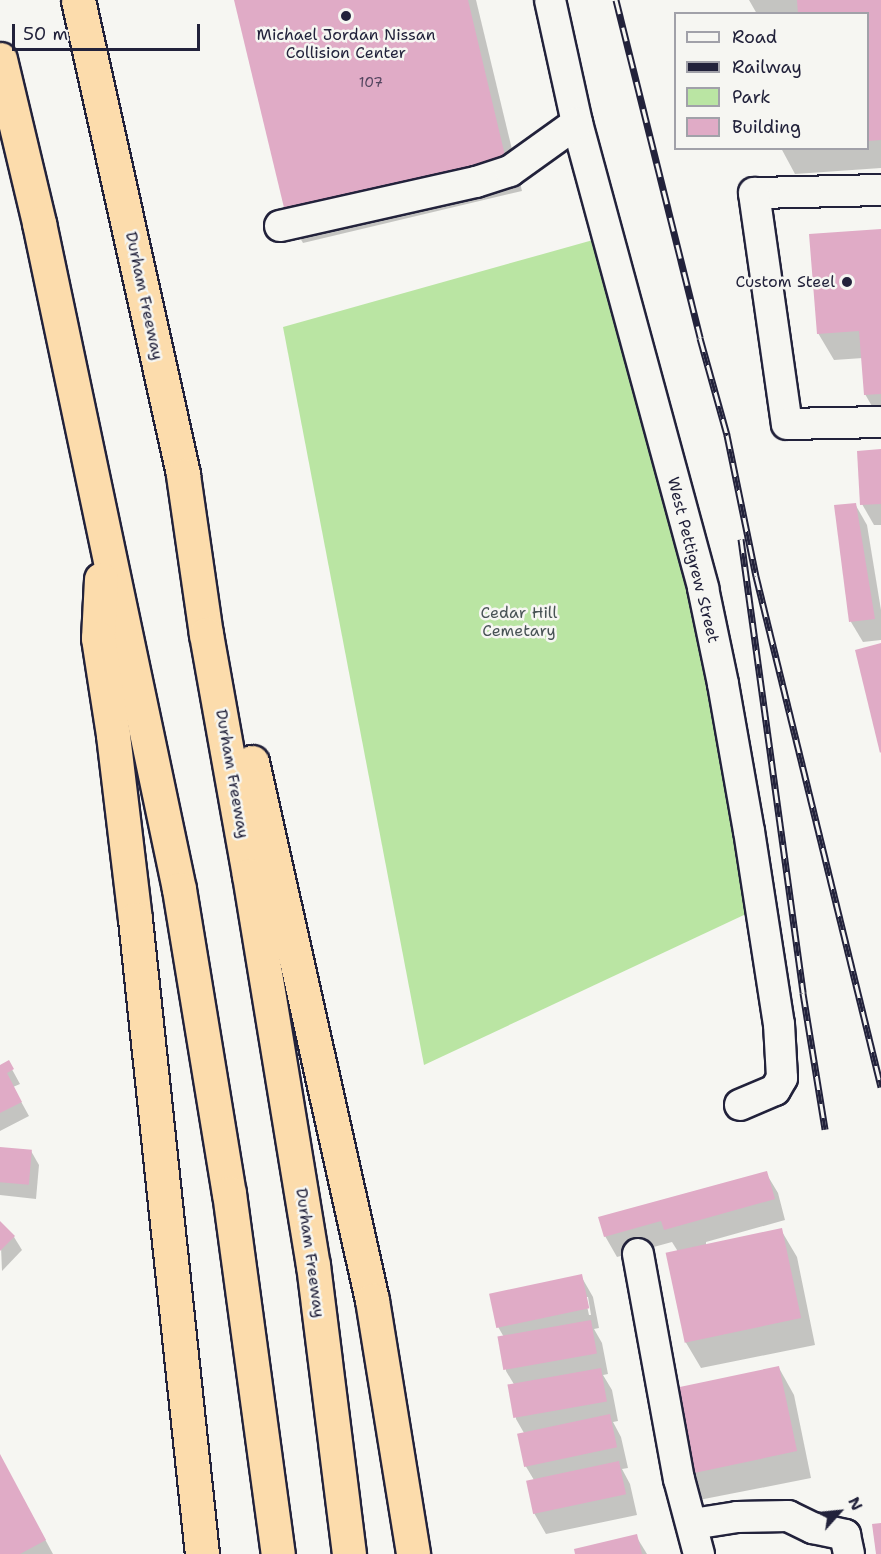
<!DOCTYPE html>
<html>
<head>
<meta charset="utf-8">
<style>
	body { margin:0 }
	#map { position:relative; width:881px; height:1554px; overflow:hidden; background:#f6f6f2; font-family:"Shantell Sans",sans-serif }
	div>[style] { position:absolute }
	[style*='--x'] { left:calc(var(--x)*1px); top:calc(var(--y)*1px); width:calc(var(--w)*1px); rotate:calc(var(--a)*1deg) }
	.green>* { inset:0; background:#bae5a3 }
	.shadow>* { inset:0; background:#0003 }
	.building>* { inset:0; background:#e0abc6; transform-origin:0 0 }
	.roads { filter:drop-shadow(2px 0 #22223b) drop-shadow(-2px 0 #22223b) drop-shadow(0 2px #22223b) drop-shadow(0 -2px #22223b) }
	.minor>* { height:30px; margin:-15px; padding:0 15px; transform-origin:15px; border-radius:15px; background:#f6f6f2 }
	.highway>* { height:33px; margin:-16.5px; padding:0 16.5px; transform-origin:16.5px; border-radius:16.5px; background:#fcdcac }
	.rail>* { height:7px; margin-top:-3.5px; transform-origin:0; background:repeating-linear-gradient(90deg,#f6f6f2 0 14px,#22223b 0 28px); box-sizing:border-box; border-block:2px solid #22223b }
	.dots>* { width:16px; height:16px; translate:-50% -50%; box-sizing:border-box; border:3px solid #f6f6f2; border-radius:50% }
	span { translate:-50% -50%; white-space:nowrap; text-align:center; line-height:1.15; -webkit-text-stroke:5px #f6f6f2; paint-order:stroke }
	.number-label { font-size:14px; color:#52445e }
	.number-label span { -webkit-text-stroke-width:0 }
	.poi-label { font-size:16px; color:#22223b }
	.right { translate:-100% -50%; text-align:right }
	.street-label { font-size:16px; color:#22223b }
	.park-label { font-size:16px; color:#485355 }
	.legend { position:absolute; left:674px; top:12px; width:195px; height:138px; box-sizing:border-box; background:#f6f6f2; border:2px solid #a1a1a9; margin:0; padding:8px 10px; list-style:none; font-size:18px; color:#22223b }
	.legend li { display:flex; align-items:center; gap:12px; height:30px }
	.legend b { width:30px; border:2px solid #a1a1a9 }
	.north { position:absolute; left:809px; top:1482px; width:60px; height:60px; -webkit-text-stroke:4px #f6f6f2; paint-order:stroke; rotate:63deg; font-size:16px; font-weight:700; line-height:24px; text-align:center; color:#22223b }
	.north::after { content:''; display:block; margin:auto; width:21px; height:27px; background:#22223b; clip-path:polygon(50% 0,100% 100%,50% 72%,0 100%) }
	.scale { position:absolute; left:12px; top:24px; width:188px; height:27px; box-sizing:border-box; border:3px solid #22223b; border-top:0; padding-left:8px; font-size:18px; line-height:21px; white-space:nowrap; color:#22223b; -webkit-text-stroke:4px #f6f6f2; paint-order:stroke }
</style>
</head>
<body>
<div id="map">
	<div class="green">
		<div style="clip-path:polygon(593px 240px,690px 580px,746px 914px,424px 1065px,283px 327px)"></div>
	</div>
	<div class="shadow">
		<div style="clip-path:polygon(236px 0,476px 0,522px 191px,303px 243px,287px 216px)"></div>
		<div style="clip-path:polygon(749px 0,881px 0,881px 168px,795px 174px,781px 148px,868px 148px,868px 14px,757px 14px)"></div>
		<div style="clip-path:polygon(881px 230px,881px 422px,865px 394px,863px 358px,834px 360px,818px 333px)"></div>
		<div style="clip-path:polygon(881px 451px,881px 525px,874px 525px,862px 504px)"></div>
		<div style="clip-path:polygon(855px 504px,867px 525px,881px 610px,881px 640px,863px 642px,851px 622px)"></div>
		<div style="clip-path:polygon(8px 1062px,20px 1084px,13px 1087px,29px 1116px,0 1131px,0 1067px)"></div>
		<div style="clip-path:polygon(0 1149px,31px 1151px,39px 1165px,36px 1199px,0 1195px)"></div>
		<div style="clip-path:polygon(766px 1173px,778px 1193px,785px 1220px,706px 1242px,706px 1245px,781px 1230px,797px 1257px,815px 1345px,701px 1368px,685px 1341px,677px 1250px,672px 1242px,617px 1257px,605px 1236px)"></div>
		<div style="clip-path:polygon(0 1223px,14px 1237px,22px 1250px,2px 1271px)"></div>
		<div style="clip-path:polygon(evenodd,581px 1276px,593px 1297px,599px 1328px,594px 1329px,602px 1343px,608px 1374px,603px 1375px,612px 1390px,618px 1421px,613px 1422px,621px 1437px,628px 1468px,622px 1469px,630px 1484px,637px 1515px,546px 1534px,534px 1513px,534px 1480px,525px 1465px,519px 1434px,524px 1433px,516px 1419px,515px 1386px,506px 1371px,505px 1339px,497px 1325px,581px 1276px,585px 1297px,588px 1297px,591px 1315px,589px 1315px,585px 1297px)"></div>
		<div style="clip-path:polygon(779px 1368px,794px 1395px,811px 1478px,699px 1500px,683px 1473px)"></div>
		<div style="clip-path:polygon(0 1456px,53px 1554px,0 1554px)"></div>
		<div style="clip-path:polygon(636px 1536px,647px 1554px,576px 1554px)"></div>
	</div>
	<div class="building">
		<div style="clip-path:polygon(234px 0,468px 0,507px 164px,286px 216px)"></div>
		<div style="clip-path:polygon(797px 0,881px 0,881px 140px,868px 141px,868px 14px,798px 14px)"></div>
		<div style="clip-path:polygon(881px 229px,881px 394px,864px 395px,859px 331px,817px 334px,809px 234px)"></div>
		<div style="clip-path:polygon(881px 449px,881px 504px,860px 505px,857px 451px)"></div>
		<div style="clip-path:polygon(856px 503px,875px 619px,849px 622px,834px 505px)"></div>
		<div style="clip-path:polygon(881px 643px,881px 752px,880px 753px,855px 650px)"></div>
		<div style="clip-path:polygon(9px 1060px,14px 1069px,7px 1073px,22px 1102px,0 1113px,0 1065px)"></div>
		<div style="left:0;top:1147px;width:32px;height:35px;rotate:5deg"></div>
		<div style="clip-path:polygon(767px 1171px,775px 1199px,664px 1230px,661px 1221px,604px 1237px,598px 1217px)"></div>
		<div style="clip-path:polygon(0 1221px,15px 1236px,0 1251px)"></div>
		<div style="left:782px;top:1228px;width:92px;height:119px;rotate:78deg"></div>
		<div style="left:582px;top:1274px;width:35px;height:95px;rotate:78deg"></div>
		<div style="left:591px;top:1320px;width:34px;height:95px;rotate:80deg"></div>
		<div style="left:779px;top:1366px;width:87px;height:116px;rotate:78deg"></div>
		<div style="left:601px;top:1368px;width:34px;height:95px;rotate:80deg"></div>
		<div style="left:610px;top:1414px;width:34px;height:95px;rotate:78deg"></div>
		<div style="clip-path:polygon(0 1454px,46px 1540px,20px 1554px,0 1554px)"></div>
		<div style="left:619px;top:1461px;width:34px;height:95px;rotate:78deg"></div>
		<div style="clip-path:polygon(881px 1523px,881px 1554px,876px 1554px,872px 1524px)"></div>
		<div style="clip-path:polygon(637px 1534px,642px 1554px,575px 1554px,574px 1549px)"></div>
	</div>
	<div class="roads">
		<div class="minor">
			<div style="--x:550;--y:0;--w:126;--a:77.6"></div>
			<div style="--x:577;--y:123;--w:482;--a:74.8"></div>
			<div style="--x:703;--y:588;--w:98;--a:78.2"></div>
			<div style="--x:723;--y:684;--w:149;--a:80"></div>
			<div style="--x:749;--y:831;--w:195;--a:81.2"></div>
			<div style="--x:779;--y:1024;--w:54;--a:86.8"></div>
			<div style="--x:782;--y:1078;--w:14;--a:120"></div>
			<div style="--x:775;--y:1090;--w:38;--a:157"></div>
			<div style="--x:881;--y:190;--w:127;--a:178.6"></div>
			<div style="--x:754;--y:193;--w:233;--a:81.9"></div>
			<div style="--x:787;--y:424;--w:94;--a:-1.2"></div>
			<div style="--x:280;--y:226;--w:201;--a:-12.7"></div>
			<div style="--x:476;--y:182;--w:36;--a:-18"></div>
			<div style="--x:510;--y:171;--w:82;--a:-35.6"></div>
			<div style="--x:638;--y:1254;--w:229;--a:79.7"></div>
			<div style="--x:679;--y:1479;--w:78;--a:75.1"></div>
			<div style="--x:693;--y:1524;--w:45;--a:-9"></div>
			<div style="--x:737;--y:1517;--w:51;--a:-1.1"></div>
			<div style="--x:788;--y:1516;--w:28;--a:26"></div>
			<div style="--x:813;--y:1528;--w:33;--a:12"></div>
			<div style="--x:845;--y:1535;--w:19;--a:78"></div>
		</div>
		<div class="highway">
			<div style="--x:78;--y:0;--w:486;--a:77.5"></div>
			<div style="--x:183;--y:475;--w:161;--a:81.8"></div>
			<div style="--x:206;--y:634;--w:245;--a:79.9"></div>
			<div style="--x:249;--y:875;--w:395;--a:80.7"></div>
			<div style="--x:313;--y:1265;--w:291;--a:82.9"></div>
			<div style="--x:0;--y:59;--w:169;--a:76.6"></div>
			<div style="--x:39;--y:223;--w:681;--a:78.13"></div>
			<div style="--x:179;--y:889;--w:308;--a:80.7"></div>
			<div style="--x:229;--y:1193;--w:364;--a:82.3"></div>
			<div style="--x:101;--y:579;--w:59;--a:92.9"></div>
			<div style="--x:98;--y:638;--w:98;--a:81.2"></div>
			<div style="--x:113;--y:735;--w:185;--a:83.2"></div>
			<div style="--x:135;--y:919;--w:639;--a:83.98"></div>
			<div style="--x:252;--y:762;--w:551;--a:77.43"></div>
			<div style="--x:372;--y:1300;--w:257;--a:80.8"></div>
		</div>
	</div>
	<div class="rail">
		<div style="--x:616;--y:0;--w:348;--a:76"></div>
		<div style="--x:700;--y:338;--w:101;--a:74.4"></div>
		<div style="--x:727;--y:435;--w:144;--a:78.4"></div>
		<div style="--x:756;--y:576;--w:526;--a:76.25"></div>
		<div style="--x:741;--y:539;--w:458;--a:82.2"></div>
		<div style="--x:803;--y:993;--w:138;--a:80.8"></div>
	</div>
	<div class="dots">
		<div style="left:346px;top:16px;background:#22223b"></div>
		<div style="left:847px;top:282px;background:#22223b"></div>
	</div>
	<div class="number-label">
		<span style="left:371px;top:82px">107</span>
	</div>
	<div class="poi-label">
		<span style="left:346px;top:44px">Michael Jordan Nissan<br>Collision Center</span>
		<span class="right" style="left:835px;top:282px">Custom Steel</span>
	</div>
	<div class="street-label">
		<span style="left:144px;top:296px;rotate:78deg">Durham Freeway</span>
		<span style="left:693px;top:560px;rotate:76deg">West Pettigrew Street</span>
		<span style="left:232px;top:774px;rotate:80deg">Durham Freeway</span>
		<span style="left:310px;top:1253px;rotate:82deg">Durham Freeway</span>
	</div>
	<div class="park-label">
		<span style="left:519px;top:622px">Cedar Hill<br>Cemetary</span>
	</div>
	<ul class="legend">
	<li><b style="height:8px;background:#f6f6f2"></b>Road</li>
	<li><b style="height:8px;background:#22223b"></b>Railway</li>
	<li><b style="height:16px;background:#bae5a3"></b>Park</li>
	<li><b style="height:16px;background:#e0abc6"></b>Building</li>
	</ul>
	<div class="north">N</div>
	<div class="scale">50 m</div>
</div>
</body>
</html>
